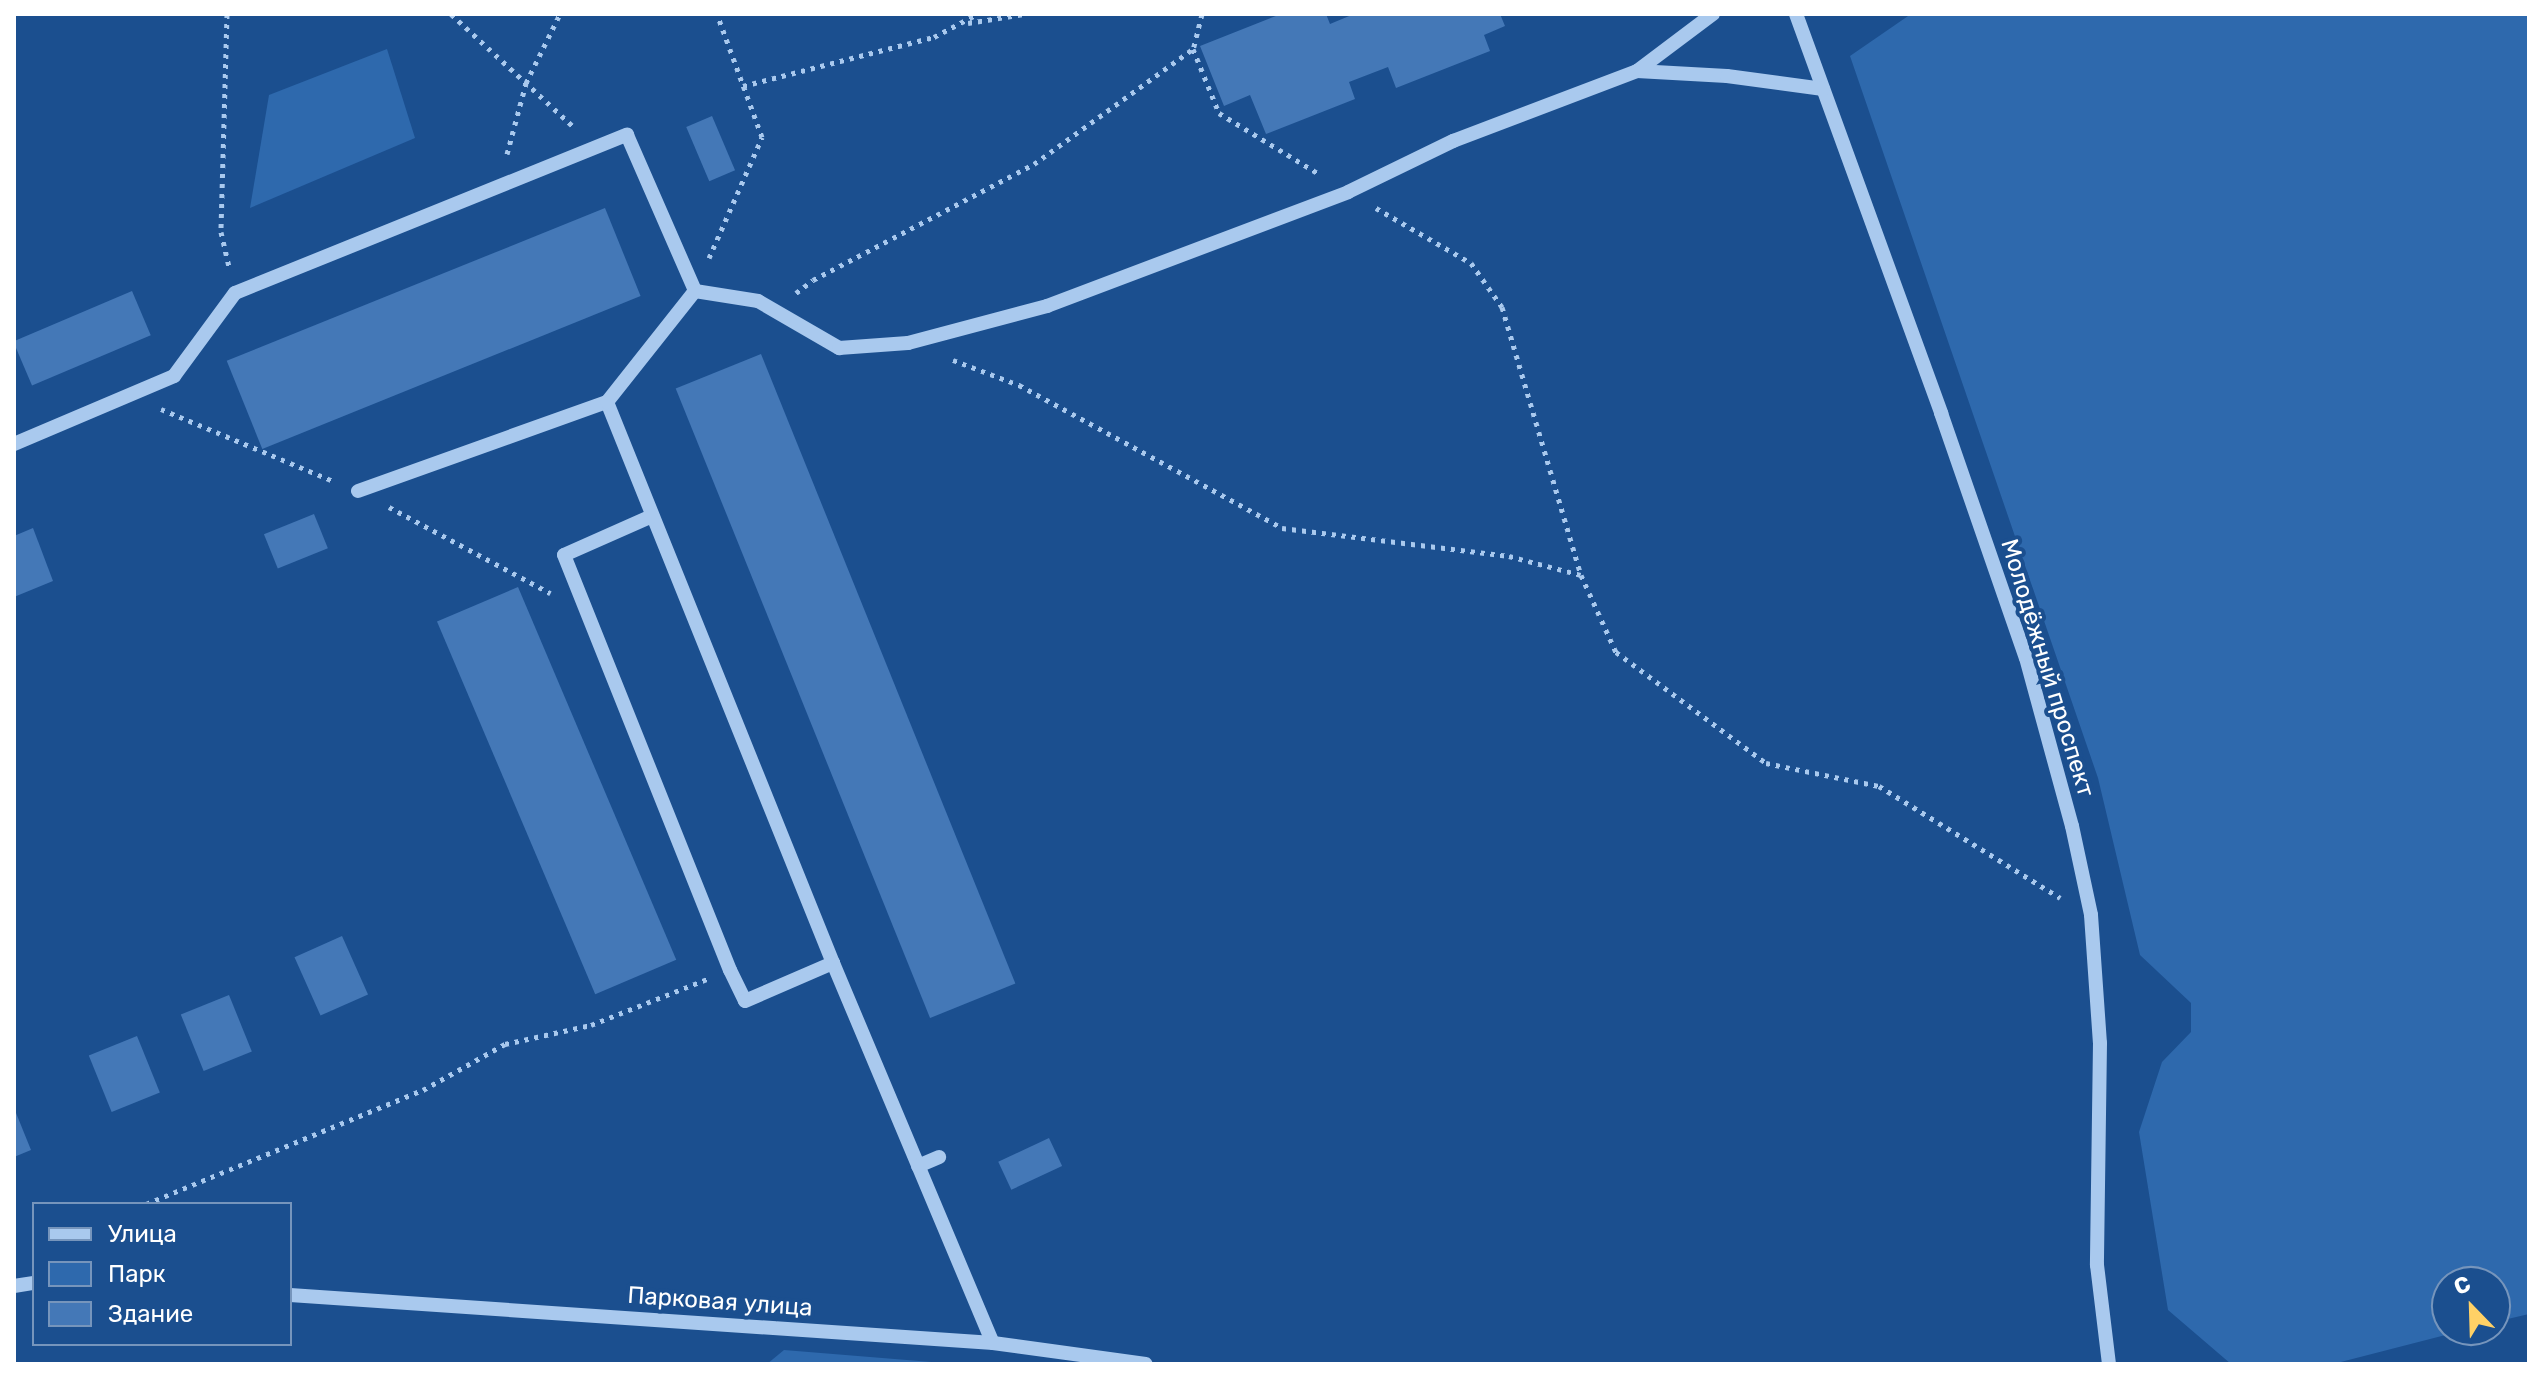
<!DOCTYPE html>
<html>
<head>
<meta charset="utf-8">
<style>
	body { margin:0 }
	#map { position:relative; width:2543px; height:1378px; overflow:hidden; background:#1b4f8f; font-family:Rubik,sans-serif }
	div>[style] { position:absolute }
	[style*='--x'] { left:calc(var(--x)*1px); top:calc(var(--y)*1px); width:calc(var(--w)*1px); rotate:calc(var(--a)*1deg) }
	.green>* { inset:0; background:#2e69ad }
	.building>* { inset:0; background:#4478b7; transform-origin:0 0 }
	.path>* { height:5px; margin-top:-2.5px; transform-origin:0; background:repeating-linear-gradient(90deg,#a9c9ee 0 4px,transparent 0 10px) }
	.minor>* { height:14px; margin:-7px; padding:0 7px; transform-origin:7px; border-radius:7px; background:#a9c9ee }
	span { translate:-50% -50%; white-space:nowrap; text-align:center; line-height:1.15; -webkit-text-stroke:8px #1b4f8f; paint-order:stroke }
	.street-label { font-size:24px; color:#fff }
	.frame { position:absolute; inset:0; border:16px solid #fff; pointer-events:none }
	.legend { position:absolute; left:32px; top:1202px; width:260px; height:144px; box-sizing:border-box; background:#1b4f8f; border:2px solid #7695bc; margin:0; padding:10px 14px; list-style:none; font-size:24px; color:#fff }
	.legend li { display:flex; align-items:center; gap:16px; height:40px }
	.legend b { width:40px; border:2px solid #7695bc }
	.north { position:absolute; left:2431px; top:1266px; width:80px; height:80px; box-sizing:border-box; background:#1b4f8f; border:2px solid #7695bc; border-radius:50%; rotate:337deg; font-size:22px; font-weight:700; line-height:32px; text-align:center; color:#fff }
	.north::after { content:''; display:block; margin:auto; width:28px; height:36px; background:#ffd166; clip-path:polygon(50% 0,100% 100%,50% 72%,0 100%) }
</style>
</head>
<body>
<div id="map">
	<div class="green">
		<div style="clip-path:polygon(1911px 14px,2529px 14px,2529px 1314px,2495px 1322px,2495px 1282px,2447px 1282px,2447px 1330px,2465px 1330px,2333px 1364px,2231px 1364px,2168px 1310px,2139px 1132px,2162px 1062px,2191px 1032px,2191px 1003px,2140px 955px,2098px 778px,1850px 56px)"></div>
		<div style="clip-path:polygon(387px 49px,415px 138px,250px 208px,269px 95px)"></div>
		<div style="clip-path:polygon(784px 1350px,956px 1364px,767px 1364px)"></div>
	</div>
	<div class="building">
		<div style="clip-path:polygon(1281px 14px,1326px 14px,1330px 24px,1354px 14px,1500px 14px,1505px 26px,1484px 35px,1490px 51px,1396px 88px,1388px 67px,1349px 82px,1355px 99px,1266px 134px,1250px 95px,1224px 106px,1200px 46px)"></div>
		<div style="left:712px;top:116px;width:59px;height:28px;rotate:67deg"></div>
		<div style="left:605px;top:208px;width:95px;height:408px;rotate:68deg"></div>
		<div style="left:132px;top:291px;width:48px;height:129px;rotate:67deg"></div>
		<div style="left:761px;top:354px;width:679px;height:92px;rotate:68deg"></div>
		<div style="left:314px;top:514px;width:37px;height:54px;rotate:68deg"></div>
		<div style="clip-path:polygon(33px 528px,53px 581px,14px 597px,14px 536px)"></div>
		<div style="left:518px;top:587px;width:405px;height:88px;rotate:67deg"></div>
		<div style="left:342px;top:936px;width:64px;height:52px;rotate:66deg"></div>
		<div style="left:229px;top:995px;width:61px;height:52px;rotate:68deg"></div>
		<div style="left:137px;top:1036px;width:61px;height:52px;rotate:68deg"></div>
		<div style="clip-path:polygon(14px 1108px,31px 1150px,14px 1157px)"></div>
		<div style="left:1049px;top:1138px;width:31px;height:56px;rotate:65deg"></div>
	</div>
	<div class="path">
		<div style="--x:227;--y:14;--w:218;--a:91.6"></div>
		<div style="--x:221;--y:232;--w:37;--a:77"></div>
		<div style="--x:451;--y:14;--w:167;--a:42.6"></div>
		<div style="--x:1202;--y:14;--w:36;--a:104"></div>
		<div style="--x:1193;--y:49;--w:69;--a:67.9"></div>
		<div style="--x:1219;--y:113;--w:117;--a:31.4"></div>
		<div style="--x:968;--y:23;--w:57;--a:-9.1"></div>
		<div style="--x:743;--y:86;--w:197;--a:-14.4"></div>
		<div style="--x:934;--y:37;--w:49;--a:-28.1"></div>
		<div style="--x:507;--y:154;--w:73;--a:-75"></div>
		<div style="--x:526;--y:83;--w:77;--a:-63.8"></div>
		<div style="--x:1376;--y:208;--w:110;--a:30.1"></div>
		<div style="--x:1471;--y:263;--w:54;--a:54.8"></div>
		<div style="--x:1502;--y:307;--w:279;--a:73.6"></div>
		<div style="--x:1581;--y:575;--w:85;--a:65.6"></div>
		<div style="--x:1616;--y:652;--w:187;--a:36.5"></div>
		<div style="--x:1766;--y:763;--w:115;--a:11.5"></div>
		<div style="--x:1879;--y:786;--w:213;--a:31.7"></div>
		<div style="--x:709;--y:258;--w:132;--a:-66.3"></div>
		<div style="--x:762;--y:137;--w:131;--a:-110.1"></div>
		<div style="--x:796;--y:293;--w:21;--a:-37"></div>
		<div style="--x:813;--y:280;--w:250;--a:-27.7"></div>
		<div style="--x:1034;--y:164;--w:196;--a:-35.9"></div>
		<div style="--x:953;--y:360;--w:71;--a:20.7"></div>
		<div style="--x:1019;--y:385;--w:299;--a:28.5"></div>
		<div style="--x:1282;--y:528;--w:229;--a:7"></div>
		<div style="--x:1509;--y:556;--w:74;--a:14.8"></div>
		<div style="--x:161;--y:409;--w:186;--a:22.7"></div>
		<div style="--x:389;--y:507;--w:183;--a:28.1"></div>
		<div style="--x:146;--y:1204;--w:300;--a:-22.4"></div>
		<div style="--x:423;--y:1090;--w:94;--a:-29.3"></div>
		<div style="--x:505;--y:1044;--w:88;--a:-12.5"></div>
		<div style="--x:591;--y:1025;--w:125;--a:-21.6"></div>
	</div>
	<div class="minor">
		<div style="--x:1796;--y:14;--w:425;--a:70"></div>
		<div style="--x:1941;--y:413;--w:259;--a:70.9"></div>
		<div style="--x:2026;--y:658;--w:174;--a:74.7"></div>
		<div style="--x:2072;--y:826;--w:91;--a:77.9"></div>
		<div style="--x:2091;--y:915;--w:128;--a:86"></div>
		<div style="--x:2100;--y:1043;--w:222;--a:90.8"></div>
		<div style="--x:2097;--y:1265;--w:100;--a:83.1"></div>
		<div style="--x:1637;--y:71;--w:90;--a:3.2"></div>
		<div style="--x:1727;--y:76;--w:97;--a:7.7"></div>
		<div style="--x:695;--y:291;--w:64;--a:9"></div>
		<div style="--x:758;--y:301;--w:94;--a:30.1"></div>
		<div style="--x:839;--y:348;--w:69;--a:-4.1"></div>
		<div style="--x:908;--y:343;--w:144;--a:-14.9"></div>
		<div style="--x:1047;--y:306;--w:322;--a:-20.7"></div>
		<div style="--x:1348;--y:192;--w:117;--a:-25.9"></div>
		<div style="--x:1453;--y:141;--w:197;--a:-20.8"></div>
		<div style="--x:1637;--y:71;--w:95;--a:-36.9"></div>
		<div style="--x:607;--y:402;--w:605;--a:68.06"></div>
		<div style="--x:833;--y:963;--w:412;--a:67.2"></div>
		<div style="--x:14;--y:444;--w:174;--a:-23"></div>
		<div style="--x:174;--y:376;--w:103;--a:-53.7"></div>
		<div style="--x:235;--y:293;--w:423;--a:-22"></div>
		<div style="--x:627;--y:135;--w:170;--a:66.4"></div>
		<div style="--x:358;--y:491;--w:264;--a:-19.7"></div>
		<div style="--x:607;--y:402;--w:142;--a:-51.6"></div>
		<div style="--x:652;--y:516;--w:96;--a:156.1"></div>
		<div style="--x:564;--y:555;--w:447;--a:68.2"></div>
		<div style="--x:730;--y:970;--w:34;--a:64"></div>
		<div style="--x:745;--y:1001;--w:96;--a:-23.4"></div>
		<div style="--x:918;--y:1166;--w:23;--a:-23"></div>
		<div style="--x:14;--y:1286;--w:20;--a:-9"></div>
		<div style="--x:290;--y:1295;--w:705;--a:3.91"></div>
		<div style="--x:993;--y:1343;--w:154;--a:7.8"></div>
	</div>
	<div class="street-label">
		<span style="left:2047px;top:668px;rotate:73deg">Молодёжный проспект</span>
		<span style="left:720px;top:1302px;rotate:4deg">Парковая улица</span>
	</div>
	<div class="frame"></div>
	<ul class="legend">
	<li><b style="height:10px;background:#a9c9ee"></b>Улица</li>
	<li><b style="height:22px;background:#2e69ad"></b>Парк</li>
	<li><b style="height:22px;background:#4478b7"></b>Здание</li>
	</ul>
	<div class="north">С</div>
</div>
</body>
</html>
